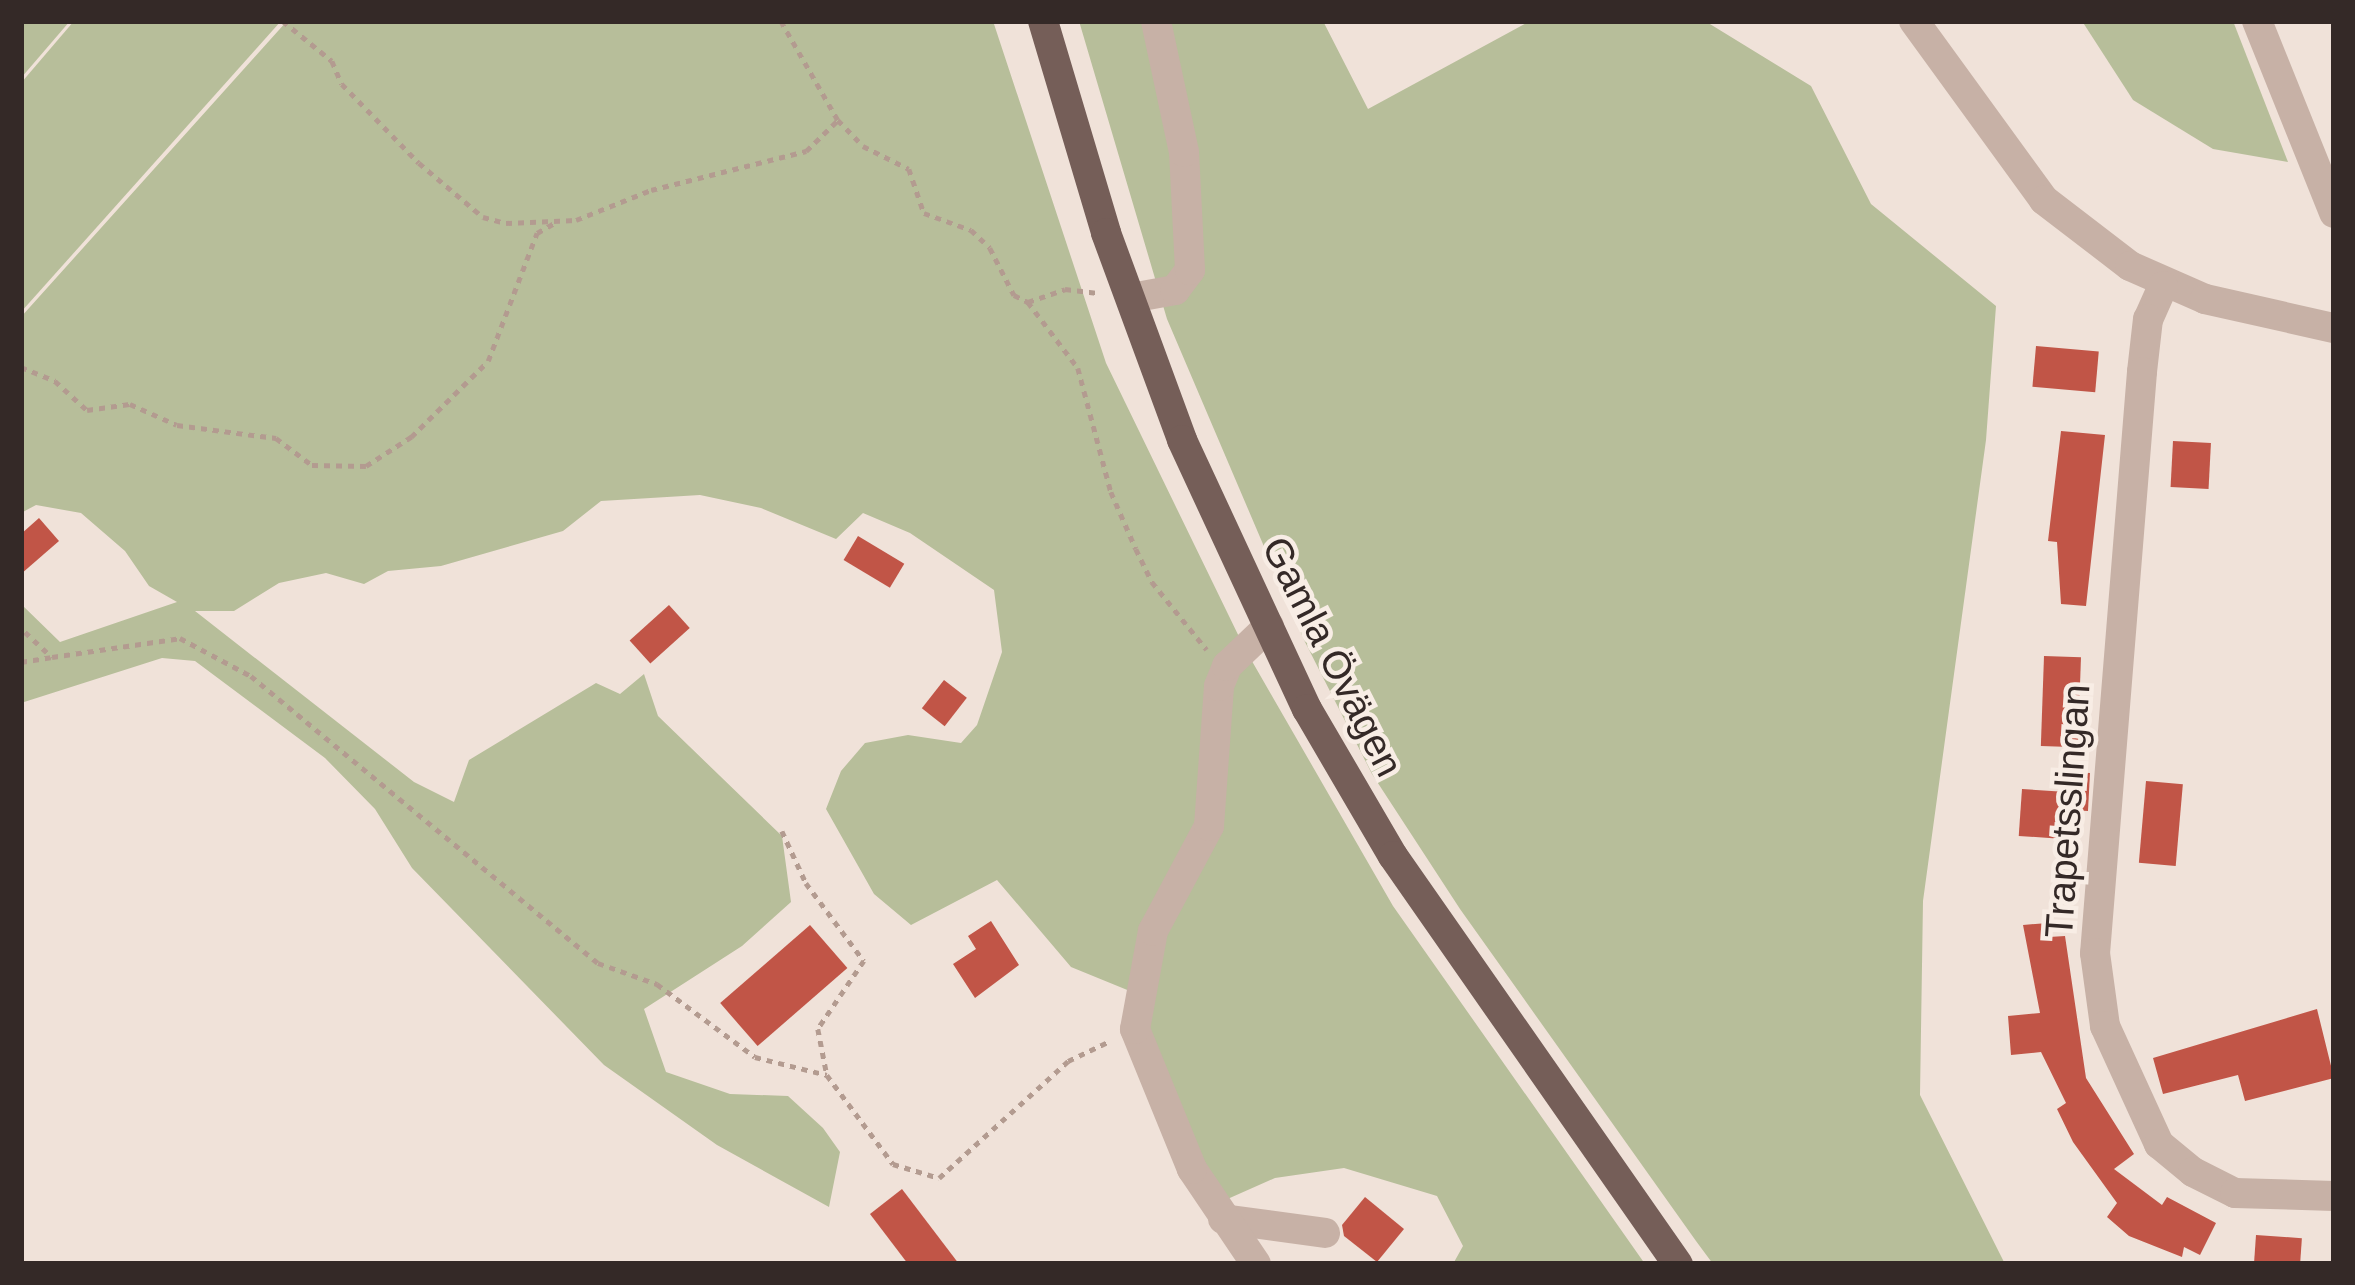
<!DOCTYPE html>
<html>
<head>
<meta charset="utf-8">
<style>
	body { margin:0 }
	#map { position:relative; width:2355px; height:1285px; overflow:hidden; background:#f0e2d9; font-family:Helvetica,sans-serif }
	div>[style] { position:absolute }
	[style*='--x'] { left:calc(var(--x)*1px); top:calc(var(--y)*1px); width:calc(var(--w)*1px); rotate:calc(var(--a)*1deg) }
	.green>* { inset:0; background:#b7be9a }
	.building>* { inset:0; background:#c15547; transform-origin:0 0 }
	.path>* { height:4.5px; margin-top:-2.25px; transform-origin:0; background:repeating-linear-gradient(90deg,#b39b90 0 6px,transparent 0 12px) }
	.minor>* { height:30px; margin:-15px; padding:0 15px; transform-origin:15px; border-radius:15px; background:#c7b1a6 }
	.major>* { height:30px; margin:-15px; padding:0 15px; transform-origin:15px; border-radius:15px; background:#755e58 }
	span { translate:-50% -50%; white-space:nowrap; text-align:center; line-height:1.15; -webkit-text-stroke:9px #f8ede5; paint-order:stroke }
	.street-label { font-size:39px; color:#342927 }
	.frame { position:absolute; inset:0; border:24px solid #342927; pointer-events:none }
</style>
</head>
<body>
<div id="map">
	<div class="green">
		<div style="clip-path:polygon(21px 21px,70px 21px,21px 78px)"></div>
		<div style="clip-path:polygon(74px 21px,281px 21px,21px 312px,21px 83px)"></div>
		<div style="clip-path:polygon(287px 21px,993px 21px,1106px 363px,1245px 649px,1393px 906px,1645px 1264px,1453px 1264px,1463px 1246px,1437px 1196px,1344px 1168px,1275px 1178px,1214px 1205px,1152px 1085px,1142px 996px,1071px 967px,997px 880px,911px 925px,874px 894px,826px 809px,841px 771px,865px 743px,908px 735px,961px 743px,977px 725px,1002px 652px,994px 590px,910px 533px,863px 513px,836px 539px,761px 508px,700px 495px,601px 501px,563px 531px,441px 566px,388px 571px,364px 584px,326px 573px,279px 583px,234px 611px,195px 611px,414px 782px,454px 802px,469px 760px,596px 683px,620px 694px,644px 674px,658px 716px,782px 836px,791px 902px,742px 946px,644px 1009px,666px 1072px,730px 1094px,788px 1096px,823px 1128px,840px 1152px,829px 1207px,717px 1145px,604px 1065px,412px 868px,375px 809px,325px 758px,195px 661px,162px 658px,21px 703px,21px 604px,60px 642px,177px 602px,149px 586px,125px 551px,81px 513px,36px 505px,21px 513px,21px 317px)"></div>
		<div style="clip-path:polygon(1079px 21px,1323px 21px,1368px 109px,1530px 21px,1705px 21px,1811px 86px,1871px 204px,1996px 306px,1986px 440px,1923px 901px,1920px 1095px,2005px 1264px,1713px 1264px,1696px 1241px,1460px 909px,1372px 774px,1303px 638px,1167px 319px)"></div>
		<div style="clip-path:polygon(2082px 21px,2233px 21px,2288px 162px,2213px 149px,2133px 100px)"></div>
	</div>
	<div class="building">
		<div style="left:2036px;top:346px;width:63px;height:41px;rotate:5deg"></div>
		<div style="clip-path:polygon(2061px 431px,2105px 435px,2086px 606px,2061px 604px,2057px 542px,2048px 541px)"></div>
		<div style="left:2173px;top:441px;width:38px;height:46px;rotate:3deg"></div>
		<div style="clip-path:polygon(39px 518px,59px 541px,21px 574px,21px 534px)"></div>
		<div style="left:858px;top:536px;width:54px;height:28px;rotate:31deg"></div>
		<div style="left:669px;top:605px;width:31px;height:53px;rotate:48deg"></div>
		<div style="left:2044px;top:656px;width:37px;height:90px;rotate:2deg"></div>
		<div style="left:944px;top:680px;width:29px;height:36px;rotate:38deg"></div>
		<div style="left:2072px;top:772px;width:18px;height:38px;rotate:3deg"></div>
		<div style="left:2146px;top:781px;width:37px;height:82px;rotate:5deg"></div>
		<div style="left:2022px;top:789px;width:41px;height:47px;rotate:4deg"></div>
		<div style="clip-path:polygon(991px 921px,1019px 965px,975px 998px,953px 964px,976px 949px,968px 936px)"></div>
		<div style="clip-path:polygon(2048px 923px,2049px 937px,2065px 936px,2086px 1078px,2134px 1154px,2114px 1169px,2162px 1205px,2167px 1197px,2216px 1223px,2200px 1255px,2184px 1247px,2182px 1257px,2129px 1236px,2107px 1217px,2117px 1203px,2073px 1142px,2057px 1109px,2066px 1103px,2041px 1052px,2011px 1055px,2008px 1016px,2040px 1013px,2023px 925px)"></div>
		<div style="left:810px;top:925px;width:57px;height:119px;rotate:49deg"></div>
		<div style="clip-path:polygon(2317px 1009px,2334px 1078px,2245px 1101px,2238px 1075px,2163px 1094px,2153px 1058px)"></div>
		<div style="clip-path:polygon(902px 1189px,959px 1264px,908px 1264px,870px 1214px)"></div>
		<div style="clip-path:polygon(1365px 1197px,1404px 1229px,1377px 1262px,1344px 1236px,1342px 1225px)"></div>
		<div style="left:2256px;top:1235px;width:46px;height:29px;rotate:4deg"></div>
	</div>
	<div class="path">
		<div style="--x:283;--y:21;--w:63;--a:39.2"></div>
		<div style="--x:332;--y:61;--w:25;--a:67"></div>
		<div style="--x:342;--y:84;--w:110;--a:45.7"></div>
		<div style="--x:419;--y:163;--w:84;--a:40.2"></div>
		<div style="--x:483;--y:217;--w:24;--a:15"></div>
		<div style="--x:506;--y:223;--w:70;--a:-2.5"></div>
		<div style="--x:576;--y:220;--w:81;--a:-21.8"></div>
		<div style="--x:651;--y:190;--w:160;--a:-14.1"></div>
		<div style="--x:806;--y:151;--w:45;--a:-44.1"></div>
		<div style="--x:781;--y:21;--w:114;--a:60.1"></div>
		<div style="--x:838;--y:120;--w:36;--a:46"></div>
		<div style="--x:863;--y:146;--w:51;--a:26.6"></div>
		<div style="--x:909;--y:169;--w:46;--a:71.2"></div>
		<div style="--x:924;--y:213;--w:50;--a:19.9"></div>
		<div style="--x:971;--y:230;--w:26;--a:43"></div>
		<div style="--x:990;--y:248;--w:53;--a:62.9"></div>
		<div style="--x:1014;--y:295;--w:16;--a:27"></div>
		<div style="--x:1028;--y:302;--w:83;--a:52.9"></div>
		<div style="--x:1078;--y:368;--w:128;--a:75.1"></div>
		<div style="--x:1111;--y:492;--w:62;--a:66.3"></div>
		<div style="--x:1136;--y:549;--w:37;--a:64"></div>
		<div style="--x:1152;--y:582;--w:87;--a:51"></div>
		<div style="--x:1028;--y:302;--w:39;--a:-19"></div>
		<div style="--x:1065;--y:289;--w:33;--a:7"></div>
		<div style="--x:21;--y:367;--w:37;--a:22"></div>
		<div style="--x:55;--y:381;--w:43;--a:42.2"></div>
		<div style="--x:87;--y:410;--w:43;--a:-7.9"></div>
		<div style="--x:130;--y:404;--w:51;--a:24.1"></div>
		<div style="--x:177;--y:425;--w:100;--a:7.5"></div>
		<div style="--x:276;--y:438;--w:45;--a:36.9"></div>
		<div style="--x:312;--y:465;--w:54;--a:1.1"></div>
		<div style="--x:366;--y:466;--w:54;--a:-32.8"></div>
		<div style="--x:411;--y:437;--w:108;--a:-44.6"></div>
		<div style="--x:488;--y:361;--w:137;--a:-69.1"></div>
		<div style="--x:537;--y:233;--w:22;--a:-30"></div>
		<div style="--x:25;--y:632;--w:37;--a:43"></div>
		<div style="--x:52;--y:657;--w:129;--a:-8.4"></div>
		<div style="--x:180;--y:638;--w:81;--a:28.2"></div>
		<div style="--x:251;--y:676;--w:450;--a:39.6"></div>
		<div style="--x:598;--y:963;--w:63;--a:19.6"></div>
		<div style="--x:657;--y:984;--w:122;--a:36.7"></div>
		<div style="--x:755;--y:1057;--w:74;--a:14"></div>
		<div style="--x:21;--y:662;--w:30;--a:-9"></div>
		<div style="--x:782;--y:831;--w:57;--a:65.2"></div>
		<div style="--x:806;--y:883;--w:97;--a:53.4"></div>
		<div style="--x:864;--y:961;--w:82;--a:124.1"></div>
		<div style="--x:818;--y:1029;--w:47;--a:78.9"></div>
		<div style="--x:827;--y:1075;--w:111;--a:53.4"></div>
		<div style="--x:893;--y:1164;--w:48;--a:16.9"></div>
		<div style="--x:939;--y:1178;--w:174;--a:-42.2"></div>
		<div style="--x:1068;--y:1061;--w:44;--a:-25.4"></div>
	</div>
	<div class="minor">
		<div style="--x:1914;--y:21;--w:221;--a:54"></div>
		<div style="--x:2044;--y:200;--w:108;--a:37.5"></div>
		<div style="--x:2130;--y:266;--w:82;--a:23.7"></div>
		<div style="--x:2205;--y:299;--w:132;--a:12.7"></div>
		<div style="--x:2257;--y:21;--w:207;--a:68.1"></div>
		<div style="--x:2163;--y:286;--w:36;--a:114"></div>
		<div style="--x:2148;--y:319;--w:53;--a:96.5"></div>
		<div style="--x:2142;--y:372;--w:583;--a:94.62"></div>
		<div style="--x:2095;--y:953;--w:74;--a:82.2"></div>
		<div style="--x:2105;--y:1026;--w:130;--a:65.4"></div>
		<div style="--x:2159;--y:1144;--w:44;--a:39.5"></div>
		<div style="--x:2193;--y:1172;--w:47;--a:26.6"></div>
		<div style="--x:2235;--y:1193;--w:99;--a:1.7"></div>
		<div style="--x:1131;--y:298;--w:45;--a:-10.3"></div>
		<div style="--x:1175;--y:290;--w:25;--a:-53"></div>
		<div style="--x:1190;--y:270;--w:118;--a:-92.9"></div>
		<div style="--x:1184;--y:152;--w:134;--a:-102.1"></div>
		<div style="--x:1223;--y:1219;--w:103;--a:7.8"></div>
		<div style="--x:1256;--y:1264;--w:115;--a:-124"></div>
		<div style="--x:1192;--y:1169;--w:151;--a:-112.2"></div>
		<div style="--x:1135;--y:1029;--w:100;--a:-79.6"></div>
		<div style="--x:1153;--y:931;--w:119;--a:-61.9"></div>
		<div style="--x:1209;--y:826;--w:140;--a:-85.9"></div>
		<div style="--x:1219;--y:686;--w:22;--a:-68"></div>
		<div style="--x:1227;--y:666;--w:58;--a:-43.6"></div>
	</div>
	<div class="major">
		<div style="--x:1043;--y:21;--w:221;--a:73.4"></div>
		<div style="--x:1106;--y:233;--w:221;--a:69.8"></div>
		<div style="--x:1182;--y:440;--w:297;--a:65.1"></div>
		<div style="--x:1307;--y:709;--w:170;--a:59.7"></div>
		<div style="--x:1393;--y:856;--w:498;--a:55.1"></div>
	</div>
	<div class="street-label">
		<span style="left:1332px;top:657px;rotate:63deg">Gamla Övägen</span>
		<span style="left:2068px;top:811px;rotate:-86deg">Trapetsslingan</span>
	</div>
	<div class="frame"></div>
</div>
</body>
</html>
